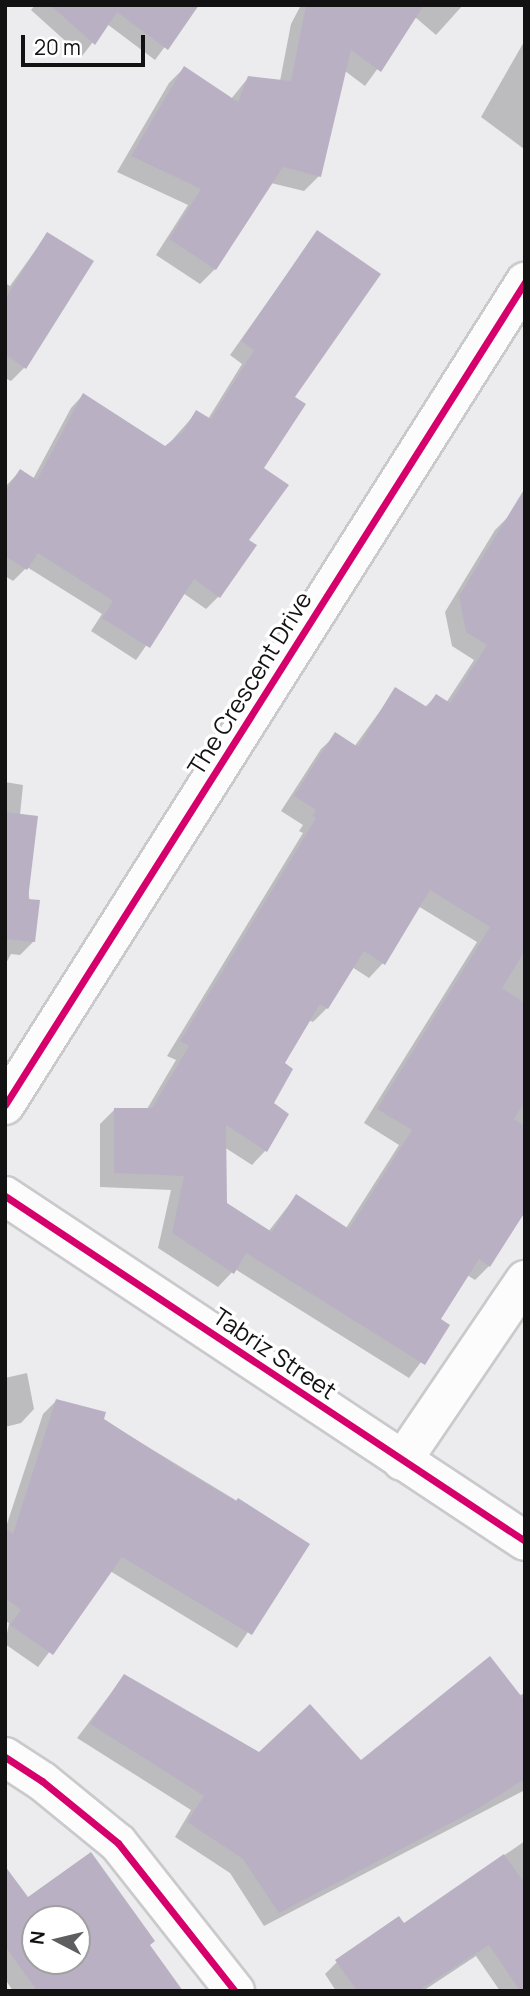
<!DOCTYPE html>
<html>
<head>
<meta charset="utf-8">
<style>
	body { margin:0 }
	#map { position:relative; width:530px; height:1996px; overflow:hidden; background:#ecebee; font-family:Manrope,sans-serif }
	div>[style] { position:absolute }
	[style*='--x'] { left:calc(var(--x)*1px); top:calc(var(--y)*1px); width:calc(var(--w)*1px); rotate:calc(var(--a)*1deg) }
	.shadow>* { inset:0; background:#0003 }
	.building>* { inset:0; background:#b9b1c3 }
	.roads { filter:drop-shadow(2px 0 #cac9cb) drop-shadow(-2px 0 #cac9cb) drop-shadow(0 2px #cac9cb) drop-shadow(0 -2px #cac9cb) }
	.minor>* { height:38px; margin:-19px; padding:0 19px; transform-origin:19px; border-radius:19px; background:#fcfcfc }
	.cycleway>* { height:7px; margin:-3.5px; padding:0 3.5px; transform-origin:3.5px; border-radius:3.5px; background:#d6006c }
	span { translate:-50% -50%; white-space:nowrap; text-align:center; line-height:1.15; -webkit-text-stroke:7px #fff; paint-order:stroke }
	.street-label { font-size:24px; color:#121213 }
	.frame { position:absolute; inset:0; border:7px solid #121213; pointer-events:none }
	.north { position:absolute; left:21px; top:1905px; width:70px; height:70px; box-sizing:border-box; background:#fff; border:2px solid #a0a0a1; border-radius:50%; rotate:277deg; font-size:19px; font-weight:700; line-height:28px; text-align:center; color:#121213 }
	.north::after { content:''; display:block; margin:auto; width:24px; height:32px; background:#5e5e60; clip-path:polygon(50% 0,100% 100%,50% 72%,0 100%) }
	.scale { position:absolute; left:21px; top:35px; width:124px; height:32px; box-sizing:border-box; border:4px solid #121213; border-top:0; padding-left:9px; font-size:21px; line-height:24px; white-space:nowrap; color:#121213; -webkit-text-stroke:5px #fff; paint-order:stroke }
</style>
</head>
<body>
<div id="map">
	<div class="shadow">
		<div style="clip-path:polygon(35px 5px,196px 5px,155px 60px,107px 24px,82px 56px,31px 10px)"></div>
		<div style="clip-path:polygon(301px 5px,463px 5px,436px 35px,415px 17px,365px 86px,345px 71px,319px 176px,304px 191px,271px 183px,215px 269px,200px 284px,156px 255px,188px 205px,117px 172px,169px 83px,184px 68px,231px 99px,248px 78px,280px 81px,291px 24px)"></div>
		<div style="clip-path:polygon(525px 40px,525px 149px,524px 149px,481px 117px)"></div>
		<div style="clip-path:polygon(317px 232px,293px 398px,262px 468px,246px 540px,255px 546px,218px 597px,206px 609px,183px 593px,136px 660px,91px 631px,102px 614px,27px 567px,13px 581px,5px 576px,5px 487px,20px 471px,33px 479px,71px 408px,83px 395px,165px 448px,197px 412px,208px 419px,242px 364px,230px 355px)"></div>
		<div style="clip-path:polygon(47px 234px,24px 368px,11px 381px,5px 378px,5px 283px,10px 286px)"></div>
		<div style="clip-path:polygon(evenodd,509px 516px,525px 728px,525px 1121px,512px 1142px,489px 1266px,475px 1280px,467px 1275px,438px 1320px,448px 1326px,409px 1378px,235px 1269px,218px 1287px,158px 1248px,171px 1190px,100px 1187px,100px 1124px,114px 1110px,147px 1109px,176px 1060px,167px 1056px,303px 833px,299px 831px,303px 825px,281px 811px,321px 749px,336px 735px,354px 747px,396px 689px,425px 707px,436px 696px,446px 703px,474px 660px,452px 646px,445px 612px,495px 530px,509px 516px,418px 906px,477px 942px,364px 1123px,399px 1145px,346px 1228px,296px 1196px,268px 1232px,225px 1204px,224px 1147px,252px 1165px,266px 1150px,271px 1103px,282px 1063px,308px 1020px,313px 1022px,327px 1008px,352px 967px,369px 978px,383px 963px,418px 906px)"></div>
		<div style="clip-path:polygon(5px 782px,23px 785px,20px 815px,34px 941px,20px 955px,11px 954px,5px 965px)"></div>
		<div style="clip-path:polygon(27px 1373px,34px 1409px,21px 1423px,5px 1427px,5px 1378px)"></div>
		<div style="clip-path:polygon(56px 1401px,102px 1419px,308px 1544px,237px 1648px,110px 1571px,38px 1667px,5px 1644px,9px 1623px,5px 1621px,5px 1530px,43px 1414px)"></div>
		<div style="clip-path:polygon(124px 1676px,259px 1754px,361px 1762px,525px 1693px,525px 1790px,264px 1926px,230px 1873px,175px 1837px,191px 1810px,77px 1738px)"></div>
		<div style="clip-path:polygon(525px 1841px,525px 1991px,500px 1991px,476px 1956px,423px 1991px,336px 1991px,325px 1974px,337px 1962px,403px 1925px)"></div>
		<div style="clip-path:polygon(evenodd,5px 1869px,28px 1900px,148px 1945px,180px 1991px,13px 1991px,5px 1979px,5px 1869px,35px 1919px,77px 1919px,77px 1961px,35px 1961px,35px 1919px)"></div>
	</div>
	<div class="building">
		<div style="clip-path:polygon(50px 5px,199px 5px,168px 50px,117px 12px,95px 45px)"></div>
		<div style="clip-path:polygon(306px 5px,424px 5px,381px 72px,351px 50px,321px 177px,283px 167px,216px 270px,169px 239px,201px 189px,131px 156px,184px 66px,238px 102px,248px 76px,291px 81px)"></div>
		<div style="clip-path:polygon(317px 230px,381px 274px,295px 397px,306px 404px,264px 468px,289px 485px,249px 540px,257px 545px,220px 598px,194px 579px,150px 648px,102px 618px,113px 601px,38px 553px,27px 570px,5px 556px,5px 492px,20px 469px,37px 480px,83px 393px,165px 446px,183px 432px,196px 410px,211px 419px,254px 350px,241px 341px)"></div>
		<div style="clip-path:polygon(47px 232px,94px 261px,26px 369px,5px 354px,5px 299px)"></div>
		<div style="clip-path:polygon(evenodd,525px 488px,525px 951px,502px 988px,525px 1003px,525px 1102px,514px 1119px,525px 1126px,525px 1212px,490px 1267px,479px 1259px,441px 1319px,450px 1325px,425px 1365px,246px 1253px,234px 1274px,172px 1233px,184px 1176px,114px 1173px,114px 1108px,152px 1108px,189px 1046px,180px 1041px,316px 818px,312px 816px,316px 810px,294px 796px,335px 732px,358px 747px,395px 687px,427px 707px,436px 694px,450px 703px,487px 645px,466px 632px,459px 596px,525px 488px,430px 890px,490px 927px,377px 1109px,412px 1130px,349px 1229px,296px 1194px,272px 1232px,227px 1203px,226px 1125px,267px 1152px,289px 1114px,274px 1103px,293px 1069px,285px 1063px,320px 1004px,328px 1009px,364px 951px,385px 965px,430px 890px)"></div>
		<div style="clip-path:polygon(5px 812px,38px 816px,28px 899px,40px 900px,35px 942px,5px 939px)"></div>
		<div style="clip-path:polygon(56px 1399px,106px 1412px,104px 1419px,180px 1468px,236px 1501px,238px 1498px,310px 1544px,252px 1635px,122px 1557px,53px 1655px,10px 1625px,21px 1610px,5px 1598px,5px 1528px,13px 1534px)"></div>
		<div style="clip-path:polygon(490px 1656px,525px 1701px,525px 1779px,474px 1811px,279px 1913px,243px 1859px,187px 1822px,204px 1796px,90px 1724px,124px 1674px,259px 1752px,310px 1704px,361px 1760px)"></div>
		<div style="clip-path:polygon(evenodd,91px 1852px,155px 1941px,150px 1945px,183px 1991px,37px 1991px,5px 1946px,5px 1866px,28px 1897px,91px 1852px,35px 1919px,77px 1919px,77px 1961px,35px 1961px,35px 1919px)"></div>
		<div style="clip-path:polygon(504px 1854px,525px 1884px,525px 1991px,520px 1991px,489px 1945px,418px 1991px,357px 1991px,335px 1960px,399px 1916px,404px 1923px)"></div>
	</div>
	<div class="roads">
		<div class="minor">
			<div style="--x:5;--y:1105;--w:974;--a:-57.71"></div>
			<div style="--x:5;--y:1196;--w:624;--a:33.56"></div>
			<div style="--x:402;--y:1461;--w:219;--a:-55.8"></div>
			<div style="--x:5;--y:1757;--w:44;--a:33"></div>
			<div style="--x:42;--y:1781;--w:98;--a:39.2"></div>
			<div style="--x:118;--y:1843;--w:189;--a:51.7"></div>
		</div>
	</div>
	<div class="cycleway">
		<div style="--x:5;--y:1105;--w:974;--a:-57.71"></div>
		<div style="--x:5;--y:1196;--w:624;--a:33.56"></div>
		<div style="--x:5;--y:1757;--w:44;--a:33"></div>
		<div style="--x:42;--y:1781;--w:98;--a:39.2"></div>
		<div style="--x:118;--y:1843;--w:189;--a:51.7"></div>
	</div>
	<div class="street-label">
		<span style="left:249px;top:683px;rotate:-58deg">The Crescent Drive</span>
		<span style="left:275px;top:1353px;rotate:34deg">Tabriz Street</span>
	</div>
	<div class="frame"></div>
	<div class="north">N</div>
	<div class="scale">20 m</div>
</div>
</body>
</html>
